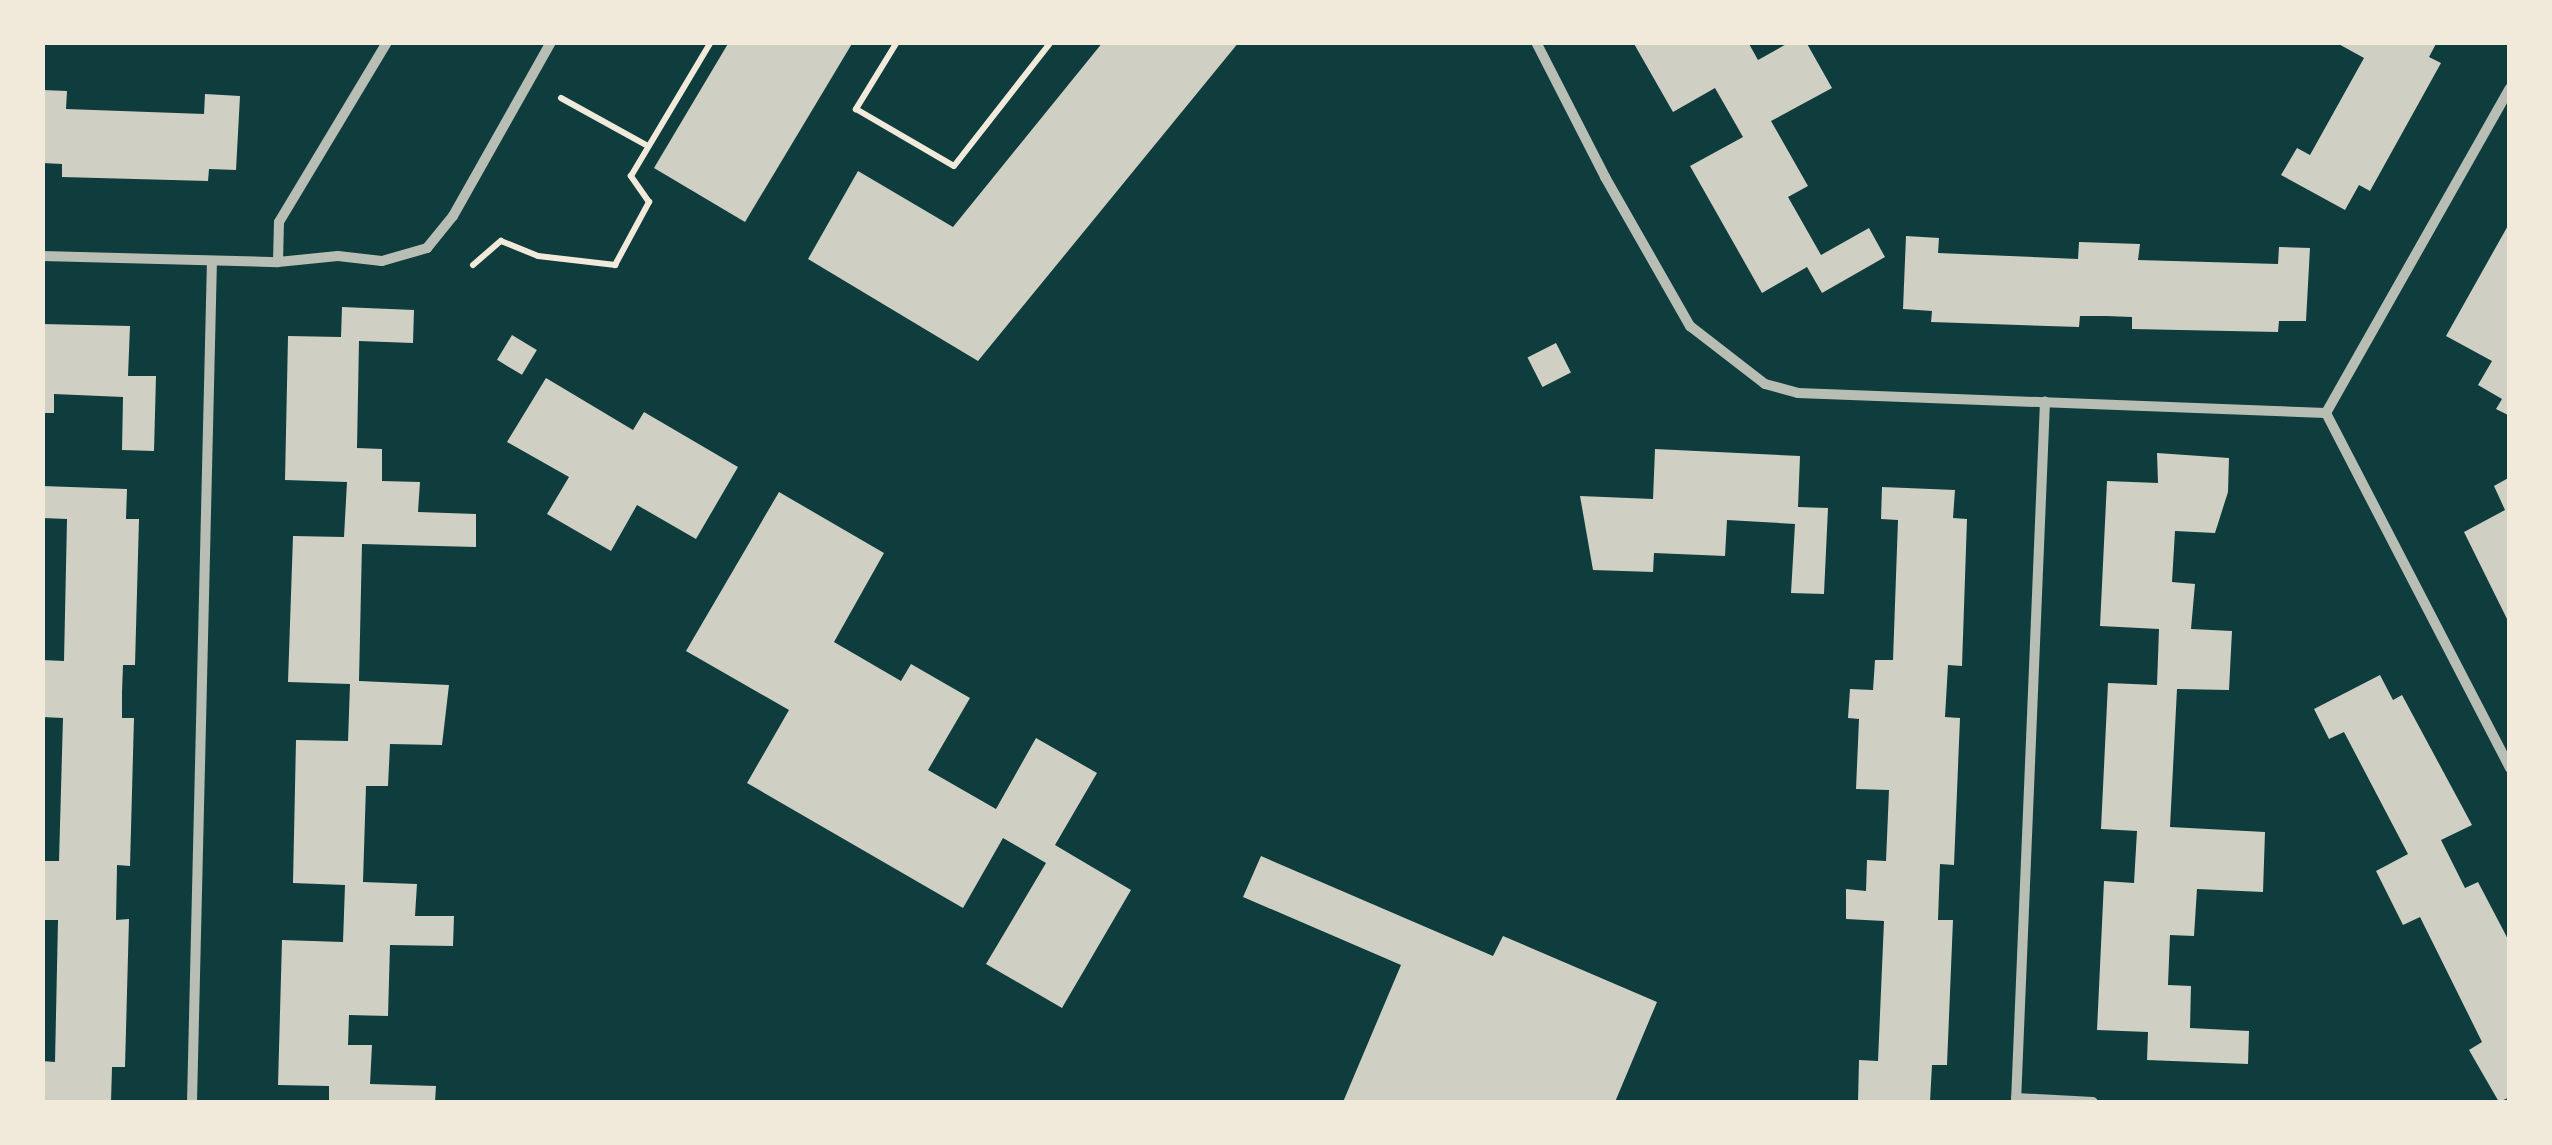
<!DOCTYPE html>
<html>
<head>
<meta charset="utf-8">
<style>
	body { margin:0 }
	#map { position:relative; width:2552px; height:1145px; overflow:hidden; background:#0f3d3e; font-family:Raleway,sans-serif }
	div>[style] { position:absolute }
	[style*='--x'] { left:calc(var(--x)*1px); top:calc(var(--y)*1px); width:calc(var(--w)*1px); rotate:calc(var(--a)*1deg) }
	.building>* { inset:0; background:#cfcfc3; transform-origin:0 0 }
	.path>* { height:6px; margin:-3px; padding:0 3px; transform-origin:3px; border-radius:3px; background:#f1e9da }
	.minor>* { height:10px; margin:-5px; padding:0 5px; transform-origin:5px; border-radius:5px; background:#b8beb3 }
	span { translate:-50% -50%; white-space:nowrap; text-align:center; line-height:1.15; -webkit-text-stroke:8px #f1e9da; paint-order:stroke }
	.frame { position:absolute; inset:0; border:45px solid #f1e9da; pointer-events:none }
</style>
</head>
<body>
<div id="map">
	<div class="building">
		<div style="clip-path:polygon(729px 42px,853px 42px,745px 222px,654px 168px)"></div>
		<div style="clip-path:polygon(1103px 42px,1239px 42px,978px 361px,808px 259px,858px 171px,953px 227px)"></div>
		<div style="clip-path:polygon(1633px 42px,1748px 42px,1758px 60px,1790px 42px,1806px 42px,1832px 88px,1771px 121px,1808px 186px,1788px 197px,1821px 255px,1869px 228px,1885px 257px,1822px 293px,1807px 267px,1762px 293px,1690px 166px,1743px 137px,1715px 88px,1673px 112px)"></div>
		<div style="clip-path:polygon(2335px 42px,2437px 42px,2429px 57px,2441px 63px,2370px 191px,2359px 185px,2345px 210px,2281px 175px,2297px 148px,2310px 155px,2364px 58px)"></div>
		<div style="clip-path:polygon(42px 90px,67px 91px,66px 109px,204px 114px,205px 94px,240px 96px,236px 170px,209px 169px,208px 181px,62px 177px,62px 164px,42px 163px)"></div>
		<div style="clip-path:polygon(2510px 222px,2510px 416px,2496px 409px,2502px 399px,2478px 385px,2492px 361px,2446px 336px)"></div>
		<div style="clip-path:polygon(1906px 236px,1939px 238px,1938px 253px,2078px 259px,2079px 242px,2140px 244px,2138px 260px,2278px 264px,2279px 247px,2310px 248px,2306px 321px,2279px 321px,2278px 332px,2132px 329px,2132px 317px,2106px 316px,2080px 316px,2079px 327px,1931px 322px,1932px 311px,1903px 309px)"></div>
		<div style="clip-path:polygon(342px 307px,414px 310px,413px 343px,359px 341px,357px 448px,382px 449px,382px 481px,420px 482px,418px 512px,476px 514px,476px 547px,362px 544px,359px 681px,449px 685px,442px 745px,390px 744px,388px 786px,366px 786px,363px 882px,417px 884px,415px 916px,454px 916px,453px 946px,390px 945px,388px 1016px,349px 1015px,348px 1045px,372px 1045px,370px 1084px,436px 1086px,435px 1102px,329px 1102px,329px 1086px,278px 1085px,282px 940px,343px 942px,345px 885px,293px 883px,296px 740px,348px 741px,350px 684px,288px 682px,293px 536px,344px 537px,347px 482px,285px 480px,288px 336px,341px 337px)"></div>
		<div style="clip-path:polygon(42px 324px,130px 326px,128px 376px,156px 376px,154px 451px,122px 450px,123px 397px,54px 394px,54px 413px,42px 413px)"></div>
		<div style="left:512px;top:335px;width:29px;height:29px;rotate:31deg"></div>
		<div style="left:1556px;top:343px;width:33px;height:32px;rotate:63deg"></div>
		<div style="clip-path:polygon(546px 378px,633px 430px,644px 412px,738px 467px,696px 539px,637px 505px,611px 551px,547px 514px,569px 477px,507px 442px)"></div>
		<div style="clip-path:polygon(1655px 449px,1800px 456px,1798px 507px,1828px 508px,1824px 594px,1791px 593px,1795px 524px,1727px 520px,1725px 556px,1654px 553px,1653px 572px,1593px 570px,1580px 496px,1653px 499px)"></div>
		<div style="clip-path:polygon(2157px 453px,2229px 458px,2228px 492px,2215px 533px,2175px 531px,2172px 582px,2195px 584px,2191px 629px,2232px 631px,2229px 690px,2177px 689px,2170px 827px,2265px 832px,2263px 892px,2197px 889px,2194px 936px,2170px 935px,2168px 985px,2191px 986px,2190px 1028px,2249px 1031px,2248px 1064px,2147px 1060px,2148px 1032px,2097px 1030px,2104px 881px,2134px 883px,2137px 831px,2101px 829px,2108px 683px,2157px 685px,2159px 629px,2100px 626px,2107px 481px,2158px 483px)"></div>
		<div style="clip-path:polygon(2510px 477px,2510px 625px,2464px 532px,2505px 510px,2494px 486px)"></div>
		<div style="clip-path:polygon(42px 486px,127px 489px,126px 519px,139px 519px,135px 665px,123px 665px,122px 692px,122px 718px,134px 718px,130px 866px,117px 865px,116px 920px,129px 919px,125px 1067px,112px 1067px,111px 1102px,42px 1102px,42px 1061px,55px 1062px,58px 920px,42px 920px,43px 861px,59px 861px,63px 718px,42px 717px,42px 660px,64px 661px,67px 519px,42px 518px)"></div>
		<div style="clip-path:polygon(1882px 487px,1955px 490px,1953px 518px,1967px 519px,1962px 666px,1948px 665px,1945px 717px,1960px 718px,1954px 865px,1940px 864px,1938px 920px,1953px 920px,1947px 1065px,1932px 1065px,1930px 1102px,1858px 1102px,1859px 1060px,1878px 1061px,1884px 921px,1846px 919px,1846px 889px,1866px 891px,1867px 860px,1886px 861px,1889px 790px,1856px 789px,1859px 719px,1848px 718px,1850px 689px,1873px 690px,1875px 660px,1893px 660px,1898px 520px,1881px 519px)"></div>
		<div style="clip-path:polygon(779px 492px,884px 553px,834px 642px,901px 681px,911px 664px,970px 698px,928px 770px,996px 809px,1036px 738px,1097px 773px,1055px 845px,1131px 890px,1062px 1008px,986px 964px,1046px 863px,1003px 838px,963px 908px,747px 783px,789px 710px,686px 651px)"></div>
		<div style="clip-path:polygon(2380px 675px,2393px 700px,2402px 695px,2472px 825px,2441px 840px,2465px 888px,2478px 882px,2510px 943px,2510px 1097px,2499px 1102px,2469px 1050px,2482px 1042px,2420px 917px,2403px 925px,2376px 871px,2408px 854px,2344px 732px,2329px 739px,2314px 709px)"></div>
		<div style="clip-path:polygon(1261px 856px,1493px 956px,1503px 936px,1657px 1002px,1615px 1102px,1343px 1102px,1401px 965px,1243px 897px)"></div>
	</div>
	<div class="path">
		<div style="--x:897;--y:42;--w:79;--a:121.5"></div>
		<div style="--x:856;--y:109;--w:113;--a:30.2"></div>
		<div style="--x:954;--y:166;--w:157;--a:-52"></div>
		<div style="--x:561;--y:98;--w:99;--a:28.9"></div>
		<div style="--x:473;--y:265;--w:37;--a:-41"></div>
		<div style="--x:501;--y:241;--w:40;--a:22"></div>
		<div style="--x:538;--y:256;--w:78;--a:6.7"></div>
		<div style="--x:615;--y:265;--w:72;--a:-61.6"></div>
		<div style="--x:649;--y:202;--w:32;--a:-125"></div>
		<div style="--x:631;--y:176;--w:156;--a:-59.2"></div>
	</div>
	<div class="minor">
		<div style="--x:1536;--y:42;--w:152;--a:62.9"></div>
		<div style="--x:1605;--y:177;--w:172;--a:60.3"></div>
		<div style="--x:1690;--y:326;--w:95;--a:37.7"></div>
		<div style="--x:1765;--y:384;--w:34;--a:15"></div>
		<div style="--x:1798;--y:393;--w:528;--a:2.17"></div>
		<div style="--x:42;--y:256;--w:236;--a:1.5"></div>
		<div style="--x:278;--y:262;--w:60;--a:-5.7"></div>
		<div style="--x:338;--y:256;--w:44;--a:6.5"></div>
		<div style="--x:382;--y:261;--w:47;--a:-16.1"></div>
		<div style="--x:427;--y:248;--w:41;--a:-50.9"></div>
		<div style="--x:453;--y:216;--w:200;--a:-60.6"></div>
		<div style="--x:278;--y:262;--w:40;--a:-88.6"></div>
		<div style="--x:279;--y:222;--w:210;--a:-59"></div>
		<div style="--x:2326;--y:413;--w:400;--a:62.6"></div>
		<div style="--x:2326;--y:413;--w:373;--a:-60.5"></div>
		<div style="--x:2016;--y:1098;--w:77;--a:3"></div>
		<div style="--x:192;--y:1102;--w:841;--a:-88.64"></div>
		<div style="--x:2016;--y:1102;--w:701;--a:-87.63"></div>
	</div>
	<div class="frame"></div>
</div>
</body>
</html>
